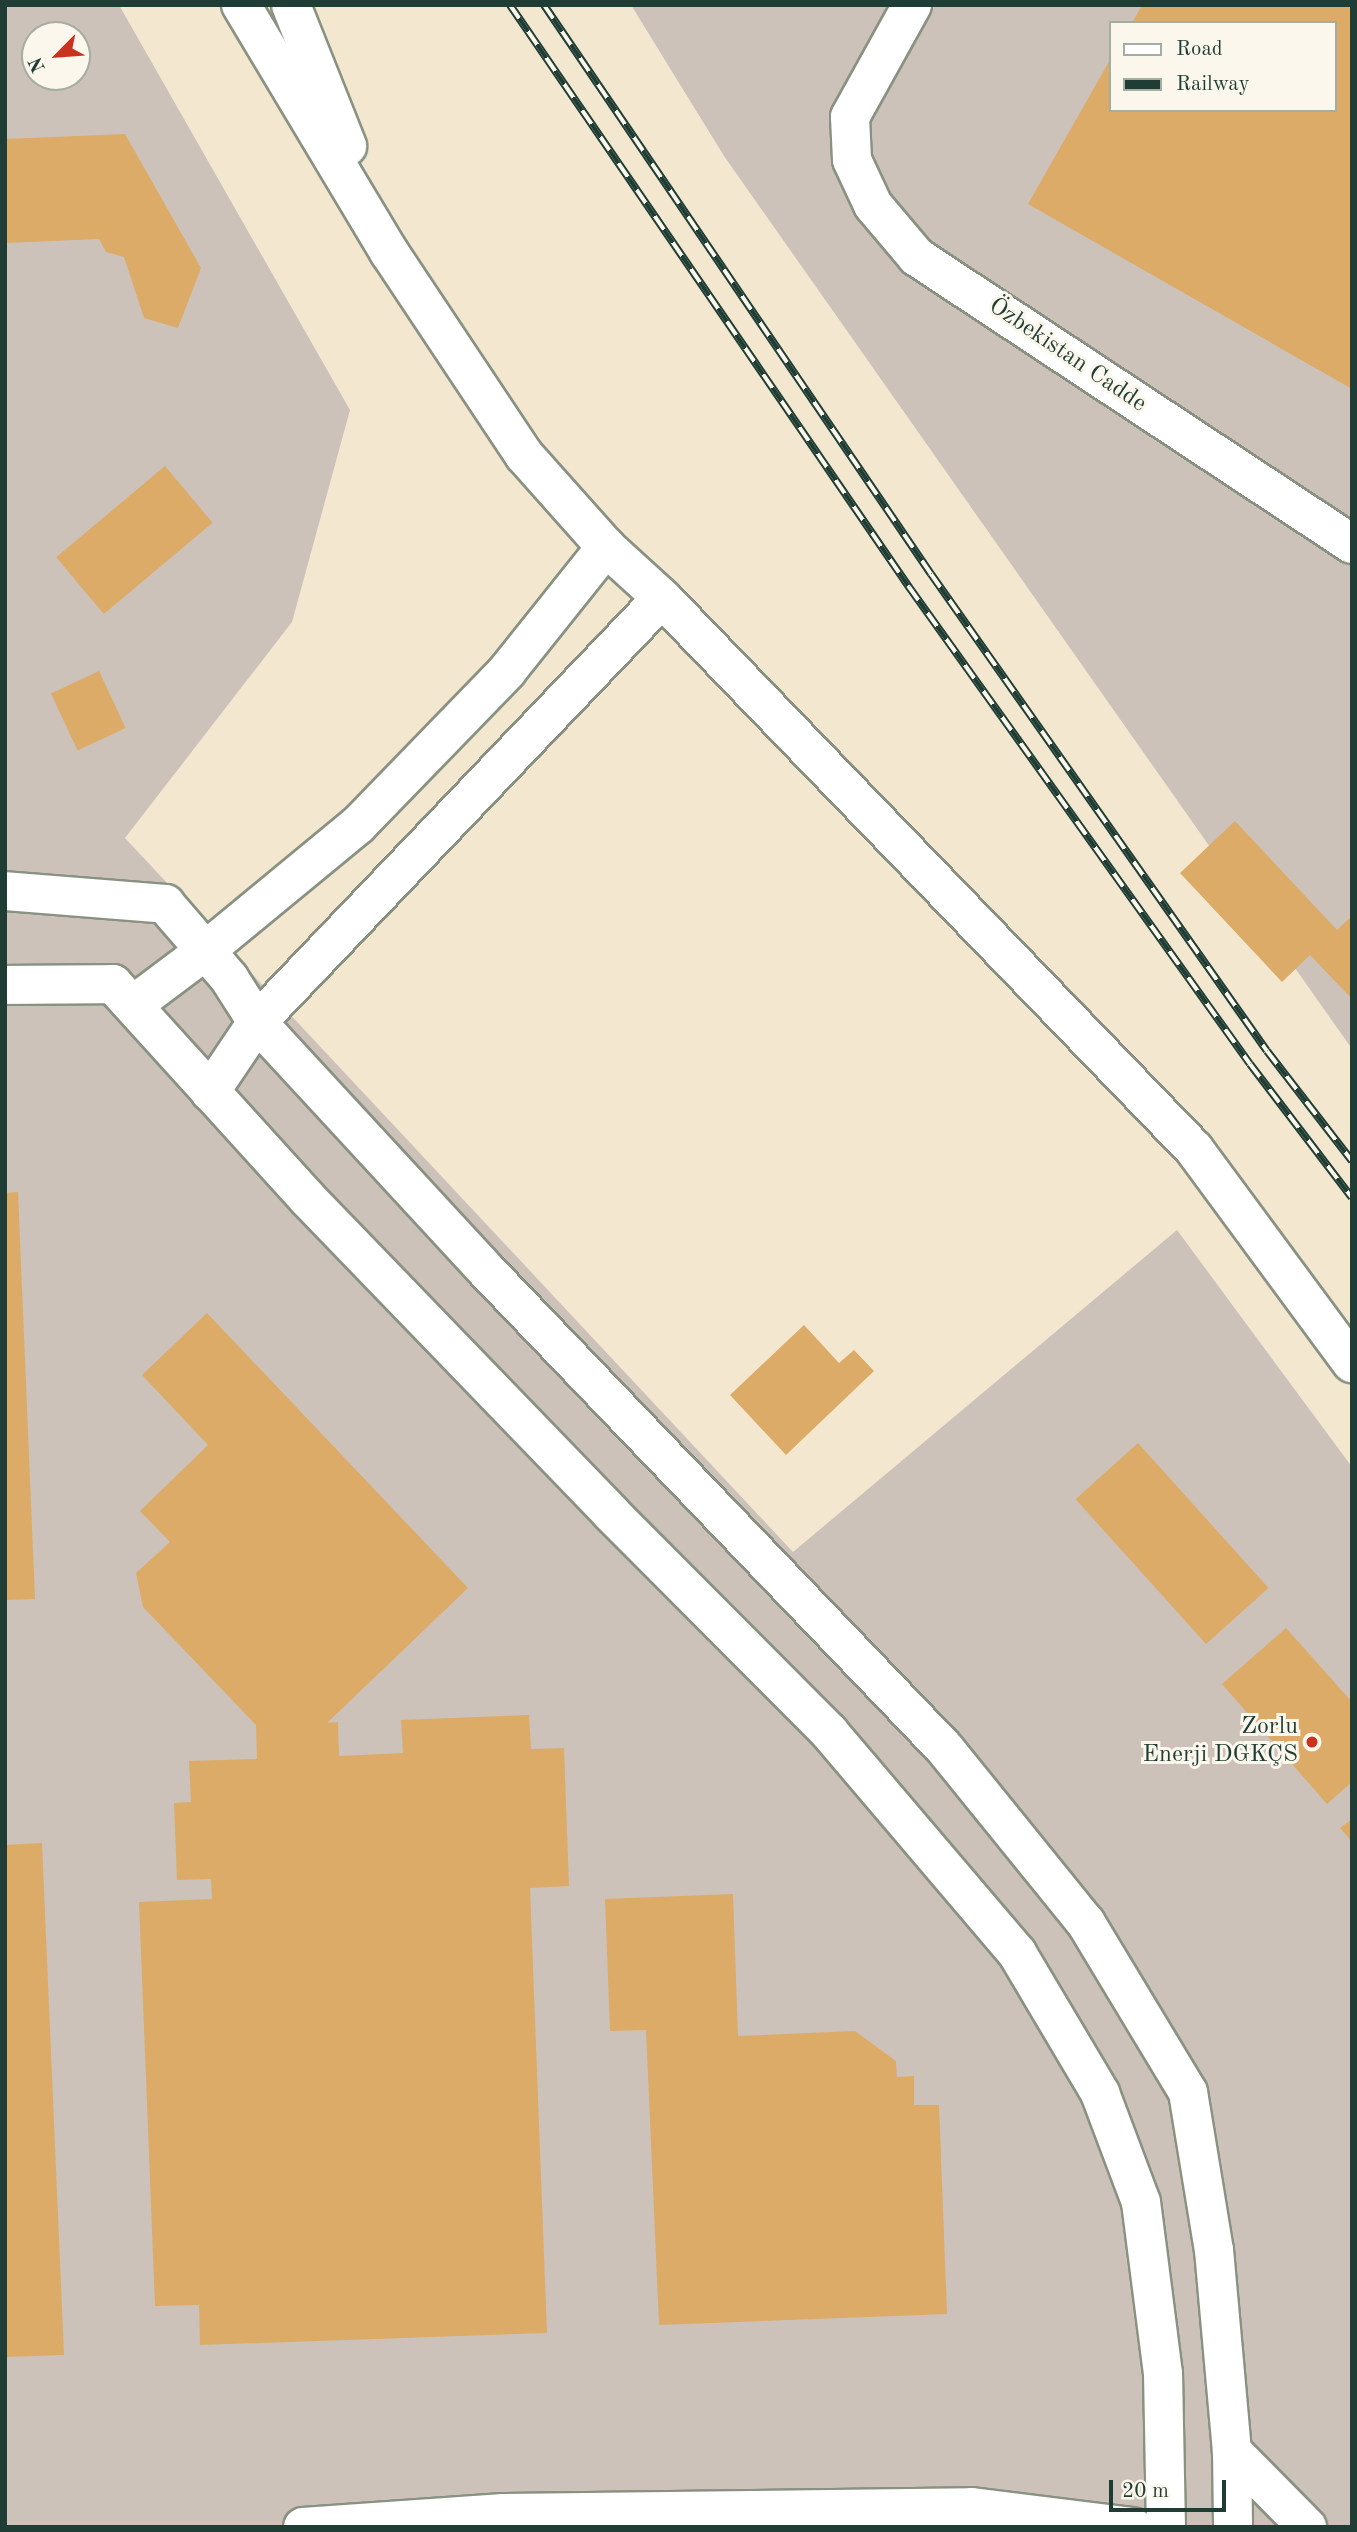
<!DOCTYPE html>
<html>
<head>
<meta charset="utf-8">
<style>
	body { margin:0 }
	#map { position:relative; width:1357px; height:2532px; overflow:hidden; background:#f3e8cf; font-family:"Old Standard TT",serif }
	div>[style] { position:absolute }
	[style*='--x'] { left:calc(var(--x)*1px); top:calc(var(--y)*1px); width:calc(var(--w)*1px); rotate:calc(var(--a)*1deg) }
	.industrial>* { inset:0; background:#cdc2b9 }
	.building>* { inset:0; background:#dcab67; transform-origin:0 0 }
	.roads { filter:drop-shadow(2px 0 #899282) drop-shadow(-2px 0 #899282) drop-shadow(0 2px #899282) drop-shadow(0 -2px #899282) }
	.street>* { height:38px; margin:-19px; padding:0 19px; transform-origin:19px; border-radius:19px; background:#fff }
	.secondary>* { height:38px; margin:-19px; padding:0 19px; transform-origin:19px; border-radius:19px; background:#fff }
	.rail>* { height:8px; margin-top:-4px; transform-origin:0; background:repeating-linear-gradient(90deg,#fbf7ec 0 16px,#1f3d34 0 32px); box-sizing:border-box; border-block:2px solid #1f3d34 }
	.dots>* { width:19px; height:19px; translate:-50% -50%; box-sizing:border-box; border:4px solid #fbf7ec; border-radius:50% }
	span { translate:-50% -50%; white-space:nowrap; text-align:center; line-height:1.15; -webkit-text-stroke:6px #fbf7ec; paint-order:stroke }
	.street-label { font-size:24px; color:#1f3d34 }
	.poi-label { font-size:24px; color:#1f3d34 }
	.right { translate:-100% -50%; text-align:right }
	.frame { position:absolute; inset:0; border:7px solid #1f3d34; pointer-events:none }
	.legend { position:absolute; left:1109px; top:21px; width:228px; height:91px; box-sizing:border-box; background:#fbf7ec; border:2px solid #a3ada2; margin:0; padding:9px 12px; list-style:none; font-size:21px; color:#1f3d34 }
	.legend li { display:flex; align-items:center; gap:14px; height:35px }
	.legend b { width:35px; border:2px solid #a3ada2 }
	.north { position:absolute; left:21px; top:21px; width:70px; height:70px; box-sizing:border-box; background:#fbf7ec; border:2px solid #a3ada2; border-radius:50%; rotate:245deg; font-size:19px; font-weight:700; line-height:28px; text-align:center; color:#1f3d34 }
	.north::after { content:''; display:block; margin:auto; width:24px; height:32px; background:#c8321e; clip-path:polygon(50% 0,100% 100%,50% 72%,0 100%) }
	.scale { position:absolute; left:1109px; top:2480px; width:117px; height:32px; box-sizing:border-box; border:4px solid #1f3d34; border-top:0; padding-left:9px; font-size:21px; line-height:24px; white-space:nowrap; color:#1f3d34; -webkit-text-stroke:5px #fbf7ec; paint-order:stroke }
</style>
</head>
<body>
<div id="map">
	<div class="industrial">
		<div style="clip-path:polygon(evenodd,5px 5px,119px 5px,350px 410px,292px 622px,125px 838px,793px 1552px,1177px 1230px,1352px 1467px,1352px 2527px,5px 2527px,5px 5px,35px 35px,77px 35px,77px 77px,35px 77px,35px 35px)"></div>
		<div style="clip-path:polygon(evenodd,631px 5px,1352px 5px,1352px 1049px,724px 156px,631px 5px,1110px 23px,1334px 23px,1334px 110px,1110px 110px,1110px 23px)"></div>
	</div>
	<div class="building">
		<div style="clip-path:polygon(1142px 5px,1352px 5px,1352px 389px,1028px 204px,1110px 60px,1110px 110px,1334px 110px,1334px 23px,1132px 23px)"></div>
		<div style="clip-path:polygon(125px 134px,201px 268px,178px 328px,144px 318px,124px 257px,106px 252px,99px 239px,5px 243px,5px 139px)"></div>
		<div style="left:165px;top:466px;width:74px;height:142px;rotate:50deg"></div>
		<div style="left:99px;top:671px;width:63px;height:53px;rotate:65deg"></div>
		<div style="clip-path:polygon(1235px 821px,1337px 930px,1352px 916px,1352px 999px,1310px 955px,1282px 982px,1180px 873px)"></div>
		<div style="clip-path:polygon(18px 1192px,35px 1599px,5px 1600px,5px 1193px)"></div>
		<div style="clip-path:polygon(207px 1313px,468px 1588px,327px 1723px,338px 1722px,339px 1756px,403px 1753px,401px 1720px,529px 1715px,531px 1749px,564px 1748px,569px 1886px,530px 1888px,547px 2333px,200px 2345px,199px 2305px,155px 2306px,139px 1902px,212px 1899px,211px 1879px,177px 1880px,174px 1803px,191px 1802px,189px 1761px,257px 1759px,256px 1725px,143px 1607px,136px 1573px,170px 1542px,140px 1511px,208px 1445px,142px 1375px)"></div>
		<div style="clip-path:polygon(804px 1325px,839px 1363px,854px 1350px,874px 1371px,786px 1455px,730px 1395px)"></div>
		<div style="left:1138px;top:1443px;width:195px;height:84px;rotate:48deg"></div>
		<div style="clip-path:polygon(1286px 1628px,1352px 1702px,1352px 1782px,1327px 1804px,1222px 1684px)"></div>
		<div style="clip-path:polygon(1352px 1819px,1352px 1842px,1340px 1828px)"></div>
		<div style="clip-path:polygon(42px 1843px,64px 2355px,5px 2357px,5px 1845px)"></div>
		<div style="clip-path:polygon(733px 1894px,738px 2036px,855px 2031px,896px 2061px,897px 2077px,914px 2076px,914px 2105px,939px 2105px,947px 2314px,659px 2325px,646px 2030px,610px 2031px,605px 1899px)"></div>
	</div>
	<div class="roads">
		<div class="street">
			<div style="--x:912;--y:5;--w:128;--a:119"></div>
			<div style="--x:850;--y:117;--w:43;--a:87.3"></div>
			<div style="--x:852;--y:160;--w:50;--a:65"></div>
			<div style="--x:873;--y:205;--w:68;--a:49.8"></div>
			<div style="--x:917;--y:257;--w:521;--a:33.42"></div>
			<div style="--x:606;--y:547;--w:76;--a:42.3"></div>
			<div style="--x:662;--y:598;--w:766;--a:46.01"></div>
			<div style="--x:1194;--y:1149;--w:266;--a:53.6"></div>
			<div style="--x:1232;--y:2451;--w:107;--a:45.4"></div>
			<div style="--x:303;--y:2527;--w:201;--a:-4"></div>
			<div style="--x:504;--y:2513;--w:468;--a:-0.7"></div>
			<div style="--x:972;--y:2507;--w:162;--a:7.1"></div>
		</div>
		<div class="secondary">
			<div style="--x:291;--y:5;--w:152;--a:68.3"></div>
			<div style="--x:5;--y:891;--w:161;--a:4.6"></div>
			<div style="--x:165;--y:904;--w:98;--a:49.1"></div>
			<div style="--x:229;--y:978;--w:52;--a:57.5"></div>
			<div style="--x:257;--y:1022;--w:333;--a:47.3"></div>
			<div style="--x:483;--y:1267;--w:668;--a:46.21"></div>
			<div style="--x:945;--y:1749;--w:224;--a:51"></div>
			<div style="--x:1086;--y:1923;--w:197;--a:58.9"></div>
			<div style="--x:1188;--y:2092;--w:160;--a:80.7"></div>
			<div style="--x:1214;--y:2250;--w:202;--a:84.9"></div>
			<div style="--x:1232;--y:2451;--w:76;--a:89.2"></div>
			<div style="--x:5;--y:985;--w:108;--a:-0.5"></div>
			<div style="--x:113;--y:984;--w:290;--a:47.8"></div>
			<div style="--x:308;--y:1199;--w:436;--a:46"></div>
			<div style="--x:611;--y:1513;--w:309;--a:45.1"></div>
			<div style="--x:829;--y:1732;--w:290;--a:49.6"></div>
			<div style="--x:1017;--y:1953;--w:163;--a:59.3"></div>
			<div style="--x:1100;--y:2093;--w:116;--a:69.4"></div>
			<div style="--x:1141;--y:2202;--w:172;--a:82.7"></div>
			<div style="--x:1163;--y:2373;--w:154;--a:88.9"></div>
			<div style="--x:133;--y:1005;--w:90;--a:-36.9"></div>
			<div style="--x:205;--y:951;--w:198;--a:-39.5"></div>
			<div style="--x:358;--y:825;--w:214;--a:-45.9"></div>
			<div style="--x:507;--y:671;--w:159;--a:-51.4"></div>
			<div style="--x:606;--y:547;--w:123;--a:-131.7"></div>
			<div style="--x:524;--y:455;--w:244;--a:-123.6"></div>
			<div style="--x:389;--y:252;--w:288;--a:-120.9"></div>
			<div style="--x:210;--y:1092;--w:84;--a:-56.1"></div>
			<div style="--x:257;--y:1022;--w:586;--a:-46.31"></div>
		</div>
	</div>
	<div class="rail">
		<div style="--x:510;--y:5;--w:706;--a:55.57"></div>
		<div style="--x:909;--y:587;--w:586;--a:54.44"></div>
		<div style="--x:1250;--y:1064;--w:168;--a:52.7"></div>
		<div style="--x:544;--y:5;--w:688;--a:55.78"></div>
		<div style="--x:931;--y:574;--w:583;--a:54.84"></div>
		<div style="--x:1267;--y:1051;--w:139;--a:52.3"></div>
	</div>
	<div class="dots">
		<div style="left:1312px;top:1742px;background:#c8321e"></div>
	</div>
	<div class="street-label">
		<span style="left:1067px;top:356px;rotate:34deg">Özbekistan Cadde</span>
	</div>
	<div class="poi-label">
		<span class="right" style="left:1298px;top:1742px">Zorlu<br>Enerji DGKÇS</span>
	</div>
	<div class="frame"></div>
	<ul class="legend">
	<li><b style="height:9px;background:#fff"></b>Road</li>
	<li><b style="height:9px;background:#1f3d34"></b>Railway</li>
	</ul>
	<div class="north">N</div>
	<div class="scale">20 m</div>
</div>
</body>
</html>
